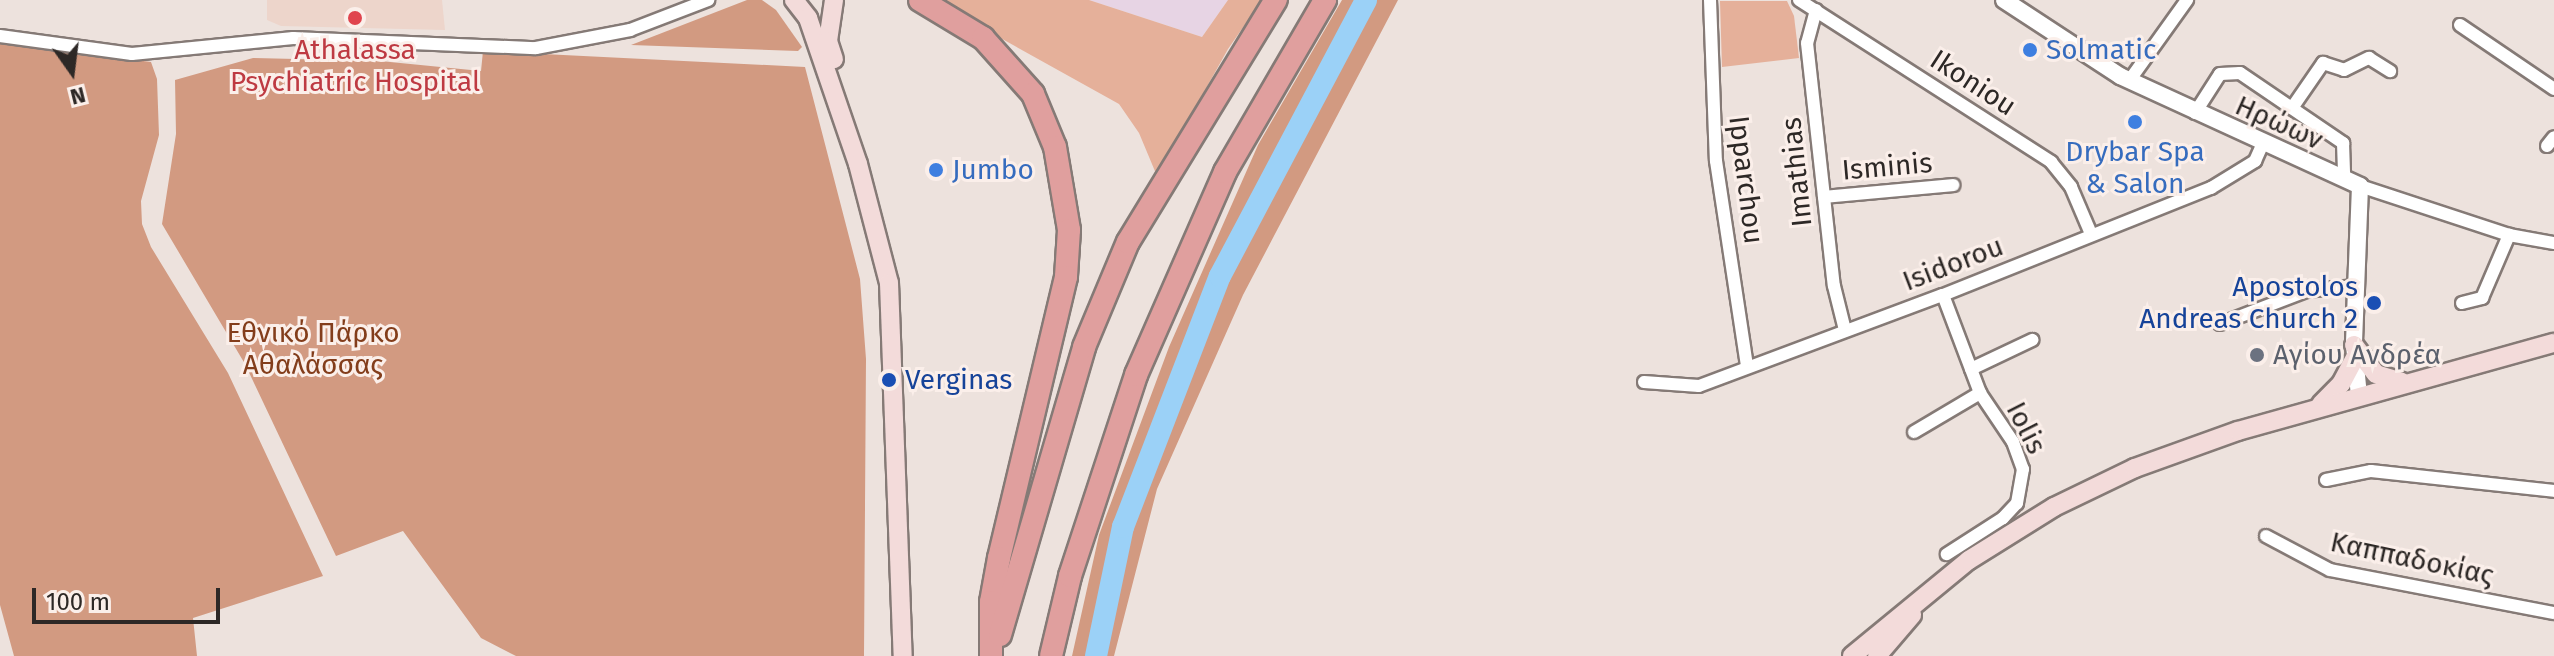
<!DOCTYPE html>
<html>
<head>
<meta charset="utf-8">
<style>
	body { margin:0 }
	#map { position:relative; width:2554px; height:656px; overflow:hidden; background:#ede2dd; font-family:"Fira Sans",sans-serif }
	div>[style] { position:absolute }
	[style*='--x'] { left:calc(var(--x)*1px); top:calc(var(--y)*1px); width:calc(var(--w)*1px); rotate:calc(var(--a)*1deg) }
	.commercial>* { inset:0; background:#e7d4e4 }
	.medical>* { inset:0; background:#edd5cb }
	.green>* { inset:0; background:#e5b09a }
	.forest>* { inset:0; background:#d29a81 }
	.river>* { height:22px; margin:-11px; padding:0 11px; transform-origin:11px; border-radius:11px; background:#9bd1f7 }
	.roads { filter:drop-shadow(2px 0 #857a76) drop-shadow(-2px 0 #857a76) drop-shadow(0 2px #857a76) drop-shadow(0 -2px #857a76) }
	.minor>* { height:12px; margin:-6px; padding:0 6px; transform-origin:6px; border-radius:6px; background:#fff }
	.tertiary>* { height:16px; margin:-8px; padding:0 8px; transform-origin:8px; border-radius:8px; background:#fff }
	.secondary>* { height:18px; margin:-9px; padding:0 9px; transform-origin:9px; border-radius:9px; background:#f3dbda }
	.trunk>* { height:22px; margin:-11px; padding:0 11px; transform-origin:11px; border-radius:11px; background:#e09f9e }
	.dots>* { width:22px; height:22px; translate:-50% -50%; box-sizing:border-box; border:4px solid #fbefea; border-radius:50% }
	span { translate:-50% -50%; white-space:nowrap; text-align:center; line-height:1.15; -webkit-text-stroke:6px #fbefea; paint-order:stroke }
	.health-label { font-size:28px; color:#be3a42 }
	.shop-label { font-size:28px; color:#366cbe }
	.left { translate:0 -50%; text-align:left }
	.street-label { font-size:28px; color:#2d2826 }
	.transit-label { font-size:28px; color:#164399 }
	.right { translate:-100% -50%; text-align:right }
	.park-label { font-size:28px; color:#833d1b }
	.worship-label { font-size:28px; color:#5b616d }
	.north { position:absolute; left:32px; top:32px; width:80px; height:80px; -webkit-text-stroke:6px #fbefea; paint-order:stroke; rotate:166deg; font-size:22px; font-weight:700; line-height:32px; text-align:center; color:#2d2826 }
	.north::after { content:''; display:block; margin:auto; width:28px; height:36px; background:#2d2826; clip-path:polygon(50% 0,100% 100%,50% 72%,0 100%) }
	.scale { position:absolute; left:32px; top:588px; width:188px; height:36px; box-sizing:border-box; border:4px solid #2d2826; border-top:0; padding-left:10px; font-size:24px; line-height:28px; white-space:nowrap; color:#2d2826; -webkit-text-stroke:6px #fbefea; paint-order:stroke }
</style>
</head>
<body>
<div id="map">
	<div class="commercial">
		<div style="clip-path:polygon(1089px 0,1228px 0,1202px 37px)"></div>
	</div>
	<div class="medical">
		<div style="clip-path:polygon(267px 0,442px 0,445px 30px,281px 26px,267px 20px)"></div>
	</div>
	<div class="green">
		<div style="clip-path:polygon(932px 0,1089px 0,1202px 37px,1228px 0,1262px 0,1228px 49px,1157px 176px,1139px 133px,1119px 104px)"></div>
		<div style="clip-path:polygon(1720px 1px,1787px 1px,1794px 16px,1799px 58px,1722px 67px)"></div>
	</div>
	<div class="forest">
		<div style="clip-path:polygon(747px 0,762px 0,776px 10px,802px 47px,798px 51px,631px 45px)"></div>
		<div style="clip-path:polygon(1342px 0,1398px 0,1243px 295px,1157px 489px,1114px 656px,1072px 656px,1099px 535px,1169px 347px,1258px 145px)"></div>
		<div style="clip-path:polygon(0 42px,151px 62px,157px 79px,159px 135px,141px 201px,142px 224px,151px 247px,228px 373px,323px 576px,193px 618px,197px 656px,14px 656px,0 605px)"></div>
		<div style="clip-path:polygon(483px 51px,805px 67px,860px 279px,866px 359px,864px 656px,516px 656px,481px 638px,403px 531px,336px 556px,245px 364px,162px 224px,176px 134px,175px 80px,253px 58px,380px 61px,481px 71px)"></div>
	</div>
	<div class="river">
		<div style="--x:1096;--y:656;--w:132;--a:-78.2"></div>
		<div style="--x:1123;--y:527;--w:269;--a:-68.9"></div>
		<div style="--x:1220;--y:276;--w:312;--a:-62.1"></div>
	</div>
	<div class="roads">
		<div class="minor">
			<div style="--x:1710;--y:0;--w:161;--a:87.9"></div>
			<div style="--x:1716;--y:161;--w:207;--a:81.4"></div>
			<div style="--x:1799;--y:0;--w:300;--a:32.7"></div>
			<div style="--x:2051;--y:162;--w:32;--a:51"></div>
			<div style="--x:2071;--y:187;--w:51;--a:66.9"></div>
			<div style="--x:1816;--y:10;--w:34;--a:105"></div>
			<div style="--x:1807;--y:43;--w:244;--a:83.7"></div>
			<div style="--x:1834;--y:286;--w:45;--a:76"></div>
			<div style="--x:2460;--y:25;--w:114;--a:34.2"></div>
			<div style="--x:0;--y:36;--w:133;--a:7.8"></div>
			<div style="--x:132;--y:54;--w:162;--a:-5.7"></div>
			<div style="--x:293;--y:38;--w:243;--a:2.4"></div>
			<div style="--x:536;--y:48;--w:96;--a:-10.8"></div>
			<div style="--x:630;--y:30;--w:84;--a:-21"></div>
			<div style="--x:2129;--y:81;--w:100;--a:-54.4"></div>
			<div style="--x:2292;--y:108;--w:55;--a:-55.4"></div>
			<div style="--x:2323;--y:63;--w:22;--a:18"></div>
			<div style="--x:2344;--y:70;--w:28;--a:-26"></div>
			<div style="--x:2369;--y:58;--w:25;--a:32"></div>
			<div style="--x:2195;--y:113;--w:46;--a:-57.3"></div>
			<div style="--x:2220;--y:74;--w:20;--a:-3"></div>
			<div style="--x:2240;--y:73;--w:125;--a:34.2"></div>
			<div style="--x:2343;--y:143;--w:37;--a:88"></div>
			<div style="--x:2547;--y:146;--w:11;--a:-52"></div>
			<div style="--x:2360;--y:186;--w:157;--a:18.2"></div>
			<div style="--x:2509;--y:235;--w:46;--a:10.1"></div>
			<div style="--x:1824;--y:197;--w:130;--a:-5.3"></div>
			<div style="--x:1943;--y:295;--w:105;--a:69.3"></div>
			<div style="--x:1980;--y:393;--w:59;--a:56"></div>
			<div style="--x:2013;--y:442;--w:29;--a:70"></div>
			<div style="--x:2023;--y:469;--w:35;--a:100"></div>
			<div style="--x:2017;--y:503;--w:21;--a:133"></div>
			<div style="--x:2003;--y:518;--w:67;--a:147.3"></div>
			<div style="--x:2462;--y:303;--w:21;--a:-14"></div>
			<div style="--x:2482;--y:298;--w:69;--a:-66.8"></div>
			<div style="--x:2220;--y:324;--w:92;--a:-21"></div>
			<div style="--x:2306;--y:291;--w:49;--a:-5.8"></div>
			<div style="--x:1971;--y:369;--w:68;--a:-25.4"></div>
			<div style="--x:1644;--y:382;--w:55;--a:4.2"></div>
			<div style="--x:1699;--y:386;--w:260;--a:-20.5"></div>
			<div style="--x:1943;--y:295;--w:289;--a:-21.8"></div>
			<div style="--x:2211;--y:188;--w:52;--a:-31.5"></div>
			<div style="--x:2255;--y:161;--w:17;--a:-66"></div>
			<div style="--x:1914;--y:432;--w:77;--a:-30.6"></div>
			<div style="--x:2326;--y:480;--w:46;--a:-11.3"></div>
			<div style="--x:2371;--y:471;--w:184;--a:6.2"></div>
			<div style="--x:2266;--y:536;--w:72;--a:28"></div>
			<div style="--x:2330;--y:570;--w:228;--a:10.9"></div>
		</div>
		<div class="tertiary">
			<div style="--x:2004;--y:0;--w:139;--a:33.2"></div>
			<div style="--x:2120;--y:76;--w:264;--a:24.6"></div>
			<div style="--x:2360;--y:186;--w:159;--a:92.2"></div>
			<div style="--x:2354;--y:345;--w:51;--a:84.4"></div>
		</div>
		<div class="secondary">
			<div style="--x:794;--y:0;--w:23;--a:52"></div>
			<div style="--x:808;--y:18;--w:154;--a:71.1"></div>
			<div style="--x:858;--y:164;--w:123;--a:75.4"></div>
			<div style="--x:889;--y:283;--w:373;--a:87.9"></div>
			<div style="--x:834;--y:0;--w:41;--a:98.3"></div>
			<div style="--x:828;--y:41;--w:19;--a:72"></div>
			<div style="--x:2354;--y:345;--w:36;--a:53"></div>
			<div style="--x:2376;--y:374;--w:27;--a:17"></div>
			<div style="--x:2321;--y:404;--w:28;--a:-45"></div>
			<div style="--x:2341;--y:384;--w:30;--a:-62"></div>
			<div style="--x:1852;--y:656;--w:151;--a:-39.4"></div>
			<div style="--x:1969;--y:560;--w:100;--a:-31.9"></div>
			<div style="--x:2054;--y:507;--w:90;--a:-25.7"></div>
			<div style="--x:2135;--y:468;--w:109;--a:-19.8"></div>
			<div style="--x:2238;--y:431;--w:328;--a:-15.6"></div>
			<div style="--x:1877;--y:656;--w:54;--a:-49.5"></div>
		</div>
		<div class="trunk">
			<div style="--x:920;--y:0;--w:74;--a:31.1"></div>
			<div style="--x:983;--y:38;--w:75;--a:48.2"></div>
			<div style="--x:1033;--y:94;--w:57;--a:67.5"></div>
			<div style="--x:1055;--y:147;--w:84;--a:80.4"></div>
			<div style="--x:1069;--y:230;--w:47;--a:93.7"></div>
			<div style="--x:1066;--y:277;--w:289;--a:103.4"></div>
			<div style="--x:999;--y:558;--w:45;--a:100.3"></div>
			<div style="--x:991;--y:602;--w:54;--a:90"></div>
			<div style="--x:1000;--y:635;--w:300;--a:-73.7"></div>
			<div style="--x:1084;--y:347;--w:114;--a:-67.3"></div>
			<div style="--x:1128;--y:242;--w:284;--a:-58.6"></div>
			<div style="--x:1051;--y:656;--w:82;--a:-76.6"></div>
			<div style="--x:1070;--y:576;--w:212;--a:-71.8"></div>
			<div style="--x:1136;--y:375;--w:222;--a:-66.3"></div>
			<div style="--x:1225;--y:172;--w:199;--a:-59.8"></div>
		</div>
	</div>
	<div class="dots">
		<div style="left:355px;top:18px;background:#e0444e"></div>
		<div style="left:2030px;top:50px;background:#3f7fe0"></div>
		<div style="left:2135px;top:122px;background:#3f7fe0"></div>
		<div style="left:936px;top:170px;background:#3f7fe0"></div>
		<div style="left:2374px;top:303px;background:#1a4fb4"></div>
		<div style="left:2257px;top:355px;background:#6b7280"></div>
		<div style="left:889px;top:380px;background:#1a4fb4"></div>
	</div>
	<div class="health-label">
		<span style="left:355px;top:66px">Athalassa<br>Psychiatric Hospital</span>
	</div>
	<div class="shop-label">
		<span class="left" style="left:2046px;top:50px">Solmatic</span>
		<span style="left:2135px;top:168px">Drybar Spa<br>&amp; Salon</span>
		<span class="left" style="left:952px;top:170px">Jumbo</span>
	</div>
	<div class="street-label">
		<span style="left:1973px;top:83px;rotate:33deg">Ikoniou</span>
		<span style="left:2279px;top:123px;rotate:24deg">Ηρώων</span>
		<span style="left:1887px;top:167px;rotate:-5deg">Isminis</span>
		<span style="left:1797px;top:172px;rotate:-96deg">Imathias</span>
		<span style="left:1746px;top:180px;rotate:83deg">Ipparchou</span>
		<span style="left:1953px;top:264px;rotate:-21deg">Isidorou</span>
		<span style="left:2026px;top:428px;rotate:63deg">Iolis</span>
		<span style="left:2412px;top:559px;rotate:12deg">Καππαδοκίας</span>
	</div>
	<div class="transit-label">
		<span class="right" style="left:2358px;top:303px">Apostolos<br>Andreas Church 2</span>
		<span class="left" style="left:905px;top:380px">Verginas</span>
	</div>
	<div class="park-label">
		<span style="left:313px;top:349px">Εθνικό Πάρκο<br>Αθαλάσσας</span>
	</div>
	<div class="worship-label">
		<span class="left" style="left:2273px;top:355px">Αγίου Ανδρέα</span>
	</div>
	<div class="north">N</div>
	<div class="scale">100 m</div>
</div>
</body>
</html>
